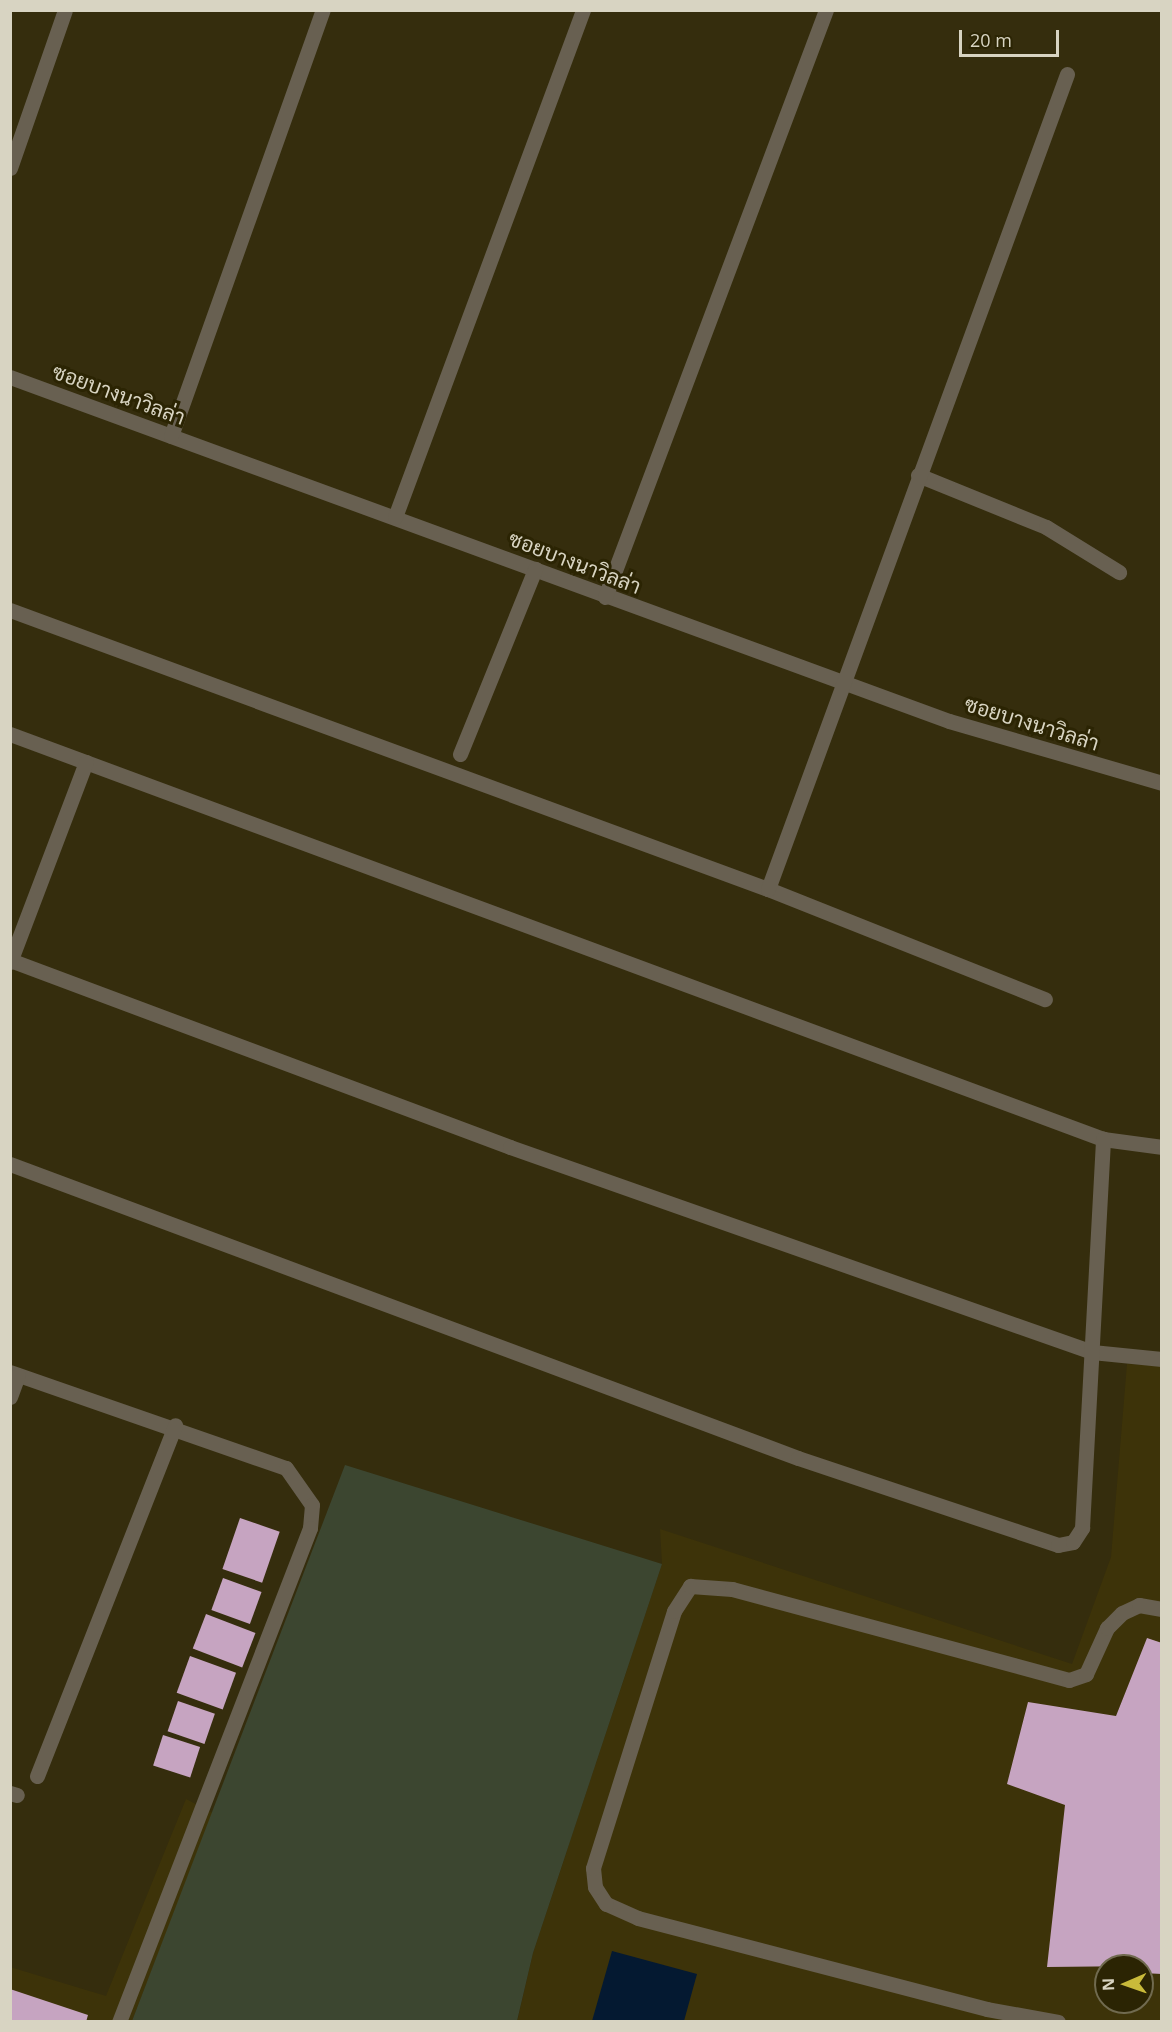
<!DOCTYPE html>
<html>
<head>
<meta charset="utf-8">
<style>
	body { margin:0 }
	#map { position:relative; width:1172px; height:2032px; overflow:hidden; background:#352d0d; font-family:"Open Sans",Sarabun,sans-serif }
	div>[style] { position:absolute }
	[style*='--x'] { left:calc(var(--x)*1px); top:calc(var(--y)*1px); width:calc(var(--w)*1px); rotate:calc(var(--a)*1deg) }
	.built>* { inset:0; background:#3d3309 }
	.green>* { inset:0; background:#3c4630 }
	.water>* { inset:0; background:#041931 }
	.building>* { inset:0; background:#c6a4c1; transform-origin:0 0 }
	.minor>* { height:15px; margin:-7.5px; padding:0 7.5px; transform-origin:7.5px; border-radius:7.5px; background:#686051 }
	span { translate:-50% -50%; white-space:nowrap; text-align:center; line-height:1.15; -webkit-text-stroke:6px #2b2403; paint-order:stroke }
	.street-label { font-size:21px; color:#d8d4c2 }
	.frame { position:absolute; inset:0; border:12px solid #d8d4c2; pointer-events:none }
	.north { position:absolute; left:1094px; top:1954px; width:60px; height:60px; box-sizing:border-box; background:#2b2403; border:2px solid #706a4f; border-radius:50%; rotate:268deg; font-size:16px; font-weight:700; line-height:24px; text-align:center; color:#d8d4c2 }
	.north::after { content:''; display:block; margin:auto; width:21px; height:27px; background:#c9ba3a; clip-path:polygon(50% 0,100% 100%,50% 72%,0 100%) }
	.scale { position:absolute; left:959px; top:30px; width:100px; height:27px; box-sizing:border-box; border:3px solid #d8d4c2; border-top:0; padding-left:8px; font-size:18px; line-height:21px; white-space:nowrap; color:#d8d4c2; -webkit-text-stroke:4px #2b2403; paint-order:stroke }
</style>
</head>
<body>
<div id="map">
	<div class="built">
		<div style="clip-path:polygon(evenodd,1127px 1364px,1161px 1366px,1161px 2021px,517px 2022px,533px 1953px,662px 1564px,660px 1529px,1072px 1664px,1111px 1557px,1127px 1364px,1106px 1966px,1142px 1966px,1142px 2002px,1106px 2002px,1106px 1966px)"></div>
		<div style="clip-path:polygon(186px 1799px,213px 1813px,132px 2021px,11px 2021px,10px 1967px,106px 1996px)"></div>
	</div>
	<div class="green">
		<div style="clip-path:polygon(345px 1465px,662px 1564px,533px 1953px,517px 2021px,132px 2021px)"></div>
	</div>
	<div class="water">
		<div style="clip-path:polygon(612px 1951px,697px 1974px,684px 2021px,592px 2021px)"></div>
	</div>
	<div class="building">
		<div style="left:240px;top:1518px;width:42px;height:54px;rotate:19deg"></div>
		<div style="left:223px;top:1578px;width:41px;height:34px;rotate:20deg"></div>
		<div style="left:206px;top:1614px;width:53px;height:37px;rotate:21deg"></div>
		<div style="clip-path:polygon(1147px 1638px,1162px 1643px,1162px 1974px,1142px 1973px,1142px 1966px,1047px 1967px,1065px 1805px,1007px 1784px,1028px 1702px,1116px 1716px)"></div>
		<div style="left:190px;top:1656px;width:49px;height:39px;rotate:20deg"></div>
		<div style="left:178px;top:1701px;width:39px;height:32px;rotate:19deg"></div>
		<div style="left:163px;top:1735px;width:39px;height:32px;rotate:18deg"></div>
		<div style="clip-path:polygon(10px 1989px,88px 2015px,86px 2022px,10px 2022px)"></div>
	</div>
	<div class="minor">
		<div style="--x:10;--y:168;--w:167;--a:-70.8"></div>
		<div style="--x:10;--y:377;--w:1000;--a:20.12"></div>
		<div style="--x:949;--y:721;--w:222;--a:16.2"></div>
		<div style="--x:171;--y:436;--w:452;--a:-70.4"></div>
		<div style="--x:918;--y:475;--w:138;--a:22.1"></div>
		<div style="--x:1046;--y:527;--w:86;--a:31.7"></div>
		<div style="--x:395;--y:517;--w:541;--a:-69.65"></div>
		<div style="--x:605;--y:597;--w:627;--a:-69.37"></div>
		<div style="--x:10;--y:610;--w:808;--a:20.21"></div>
		<div style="--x:768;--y:889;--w:298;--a:21.7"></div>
		<div style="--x:10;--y:734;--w:1166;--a:20.33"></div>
		<div style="--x:1103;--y:1139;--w:60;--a:7.7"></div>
		<div style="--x:460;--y:754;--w:200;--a:-67.9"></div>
		<div style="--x:768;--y:889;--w:868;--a:-69.85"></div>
		<div style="--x:10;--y:960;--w:534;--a:20.51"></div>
		<div style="--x:510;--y:1147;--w:617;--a:19.4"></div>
		<div style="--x:1092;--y:1352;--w:70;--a:5.7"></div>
		<div style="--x:10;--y:962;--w:214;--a:-69.2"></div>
		<div style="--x:10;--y:1164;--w:841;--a:20.46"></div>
		<div style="--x:798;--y:1458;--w:274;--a:18.5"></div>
		<div style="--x:1058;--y:1545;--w:15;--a:-11"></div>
		<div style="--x:1073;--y:1542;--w:17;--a:-57"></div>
		<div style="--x:1082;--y:1528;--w:390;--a:-86.9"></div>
		<div style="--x:10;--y:1372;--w:292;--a:19.2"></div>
		<div style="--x:286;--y:1468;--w:45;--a:54.9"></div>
		<div style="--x:312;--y:1505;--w:23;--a:95"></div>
		<div style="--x:310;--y:1528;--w:530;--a:111.14"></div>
		<div style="--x:10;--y:1397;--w:23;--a:-70"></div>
		<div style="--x:37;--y:1776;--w:377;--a:-68.5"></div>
		<div style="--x:10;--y:1793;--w:7;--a:16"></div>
		<div style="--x:1058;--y:2022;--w:72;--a:-169.6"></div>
		<div style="--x:987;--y:2009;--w:361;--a:-165.4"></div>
		<div style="--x:638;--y:1918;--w:35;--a:-156"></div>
		<div style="--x:606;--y:1904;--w:20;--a:-123"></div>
		<div style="--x:595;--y:1887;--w:19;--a:-96"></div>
		<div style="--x:593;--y:1868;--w:269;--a:-72.5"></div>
		<div style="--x:674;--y:1611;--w:30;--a:-57"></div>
		<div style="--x:690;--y:1586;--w:42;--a:4.1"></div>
		<div style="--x:732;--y:1589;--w:349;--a:15.1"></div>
		<div style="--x:1069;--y:1680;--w:18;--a:-19"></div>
		<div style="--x:1086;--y:1674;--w:51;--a:-65.5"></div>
		<div style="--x:1107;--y:1628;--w:21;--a:-45"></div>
		<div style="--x:1122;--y:1613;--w:19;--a:-25"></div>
		<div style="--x:1139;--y:1605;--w:23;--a:10"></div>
	</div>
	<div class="street-label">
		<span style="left:119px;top:394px;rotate:20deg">ซอยบางนาวิลล่า</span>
		<span style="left:575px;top:562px;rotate:21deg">ซอยบางนาวิลล่า</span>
		<span style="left:1032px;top:723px;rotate:17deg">ซอยบางนาวิลล่า</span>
	</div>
	<div class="frame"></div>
	<div class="north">N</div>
	<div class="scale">20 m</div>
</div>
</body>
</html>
